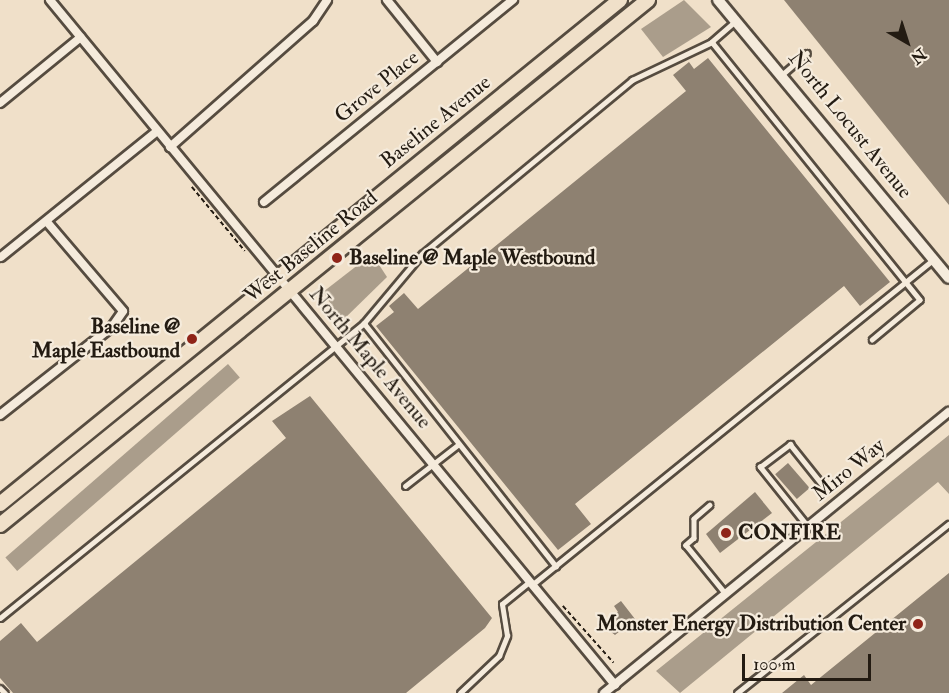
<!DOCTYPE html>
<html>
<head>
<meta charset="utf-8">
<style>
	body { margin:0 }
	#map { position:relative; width:949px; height:693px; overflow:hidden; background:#f0e0c9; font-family:"IM FELL Double Pica",serif }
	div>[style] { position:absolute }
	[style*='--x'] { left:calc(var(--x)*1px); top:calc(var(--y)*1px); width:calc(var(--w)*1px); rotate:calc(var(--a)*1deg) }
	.water>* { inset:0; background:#aa9d8b; transform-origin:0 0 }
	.building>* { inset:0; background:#8e8171; transform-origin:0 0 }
	.path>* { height:1.5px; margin-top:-0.75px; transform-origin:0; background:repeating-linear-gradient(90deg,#231b12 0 4.5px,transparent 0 7.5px) }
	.roads { filter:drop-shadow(2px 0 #564c40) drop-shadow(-2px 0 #564c40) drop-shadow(0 2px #564c40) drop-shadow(0 -2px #564c40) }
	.service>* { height:4.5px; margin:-2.25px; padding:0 2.25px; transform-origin:2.25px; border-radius:2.25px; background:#f5ebdc }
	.minor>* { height:8px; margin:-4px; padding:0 4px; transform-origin:4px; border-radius:4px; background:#f5ebdc }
	.tertiary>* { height:10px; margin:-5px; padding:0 5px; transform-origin:5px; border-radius:5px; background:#f5ebdc }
	.primary>* { height:14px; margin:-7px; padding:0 7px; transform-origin:7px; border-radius:7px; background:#f0e0c9 }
	.dots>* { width:16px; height:16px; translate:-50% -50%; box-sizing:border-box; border:3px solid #f5ebdc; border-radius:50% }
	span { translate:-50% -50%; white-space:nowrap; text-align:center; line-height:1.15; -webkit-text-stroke:4.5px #f5ebdc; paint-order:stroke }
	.street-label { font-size:21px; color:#231b12 }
	.poi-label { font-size:21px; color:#231b12; font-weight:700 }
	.left { translate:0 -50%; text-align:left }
	.right { translate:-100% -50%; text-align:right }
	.north { position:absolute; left:877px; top:12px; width:60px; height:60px; -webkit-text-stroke:4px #f5ebdc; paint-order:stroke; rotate:141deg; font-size:16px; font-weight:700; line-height:24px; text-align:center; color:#231b12 }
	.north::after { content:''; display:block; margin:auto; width:21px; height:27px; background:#231b12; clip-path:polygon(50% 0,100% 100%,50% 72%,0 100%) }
	.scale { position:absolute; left:742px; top:654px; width:129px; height:27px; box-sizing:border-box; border:3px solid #231b12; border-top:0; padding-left:8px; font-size:18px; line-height:21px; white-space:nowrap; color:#231b12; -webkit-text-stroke:4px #f5ebdc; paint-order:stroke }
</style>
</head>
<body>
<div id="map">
	<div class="water">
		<div style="clip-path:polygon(684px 0,711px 27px,663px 57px,641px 29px)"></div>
		<div style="clip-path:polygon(372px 254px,387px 277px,342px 321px,323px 292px)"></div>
		<div style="left:228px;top:364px;width:18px;height:295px;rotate:49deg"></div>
		<div style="clip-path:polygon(949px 435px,949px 494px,938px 482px,680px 693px,656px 671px)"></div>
	</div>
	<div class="building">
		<div style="clip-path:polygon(784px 0,949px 0,949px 205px)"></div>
		<div style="clip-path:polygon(708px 58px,890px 282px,860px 306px,844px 286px,575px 504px,591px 524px,558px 550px,376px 326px,394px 312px,389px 306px,404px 293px,418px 309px,686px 91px,673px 75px,689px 62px,694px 69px)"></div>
		<div style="clip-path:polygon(310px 396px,492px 618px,485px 628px,406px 693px,13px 693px,0 678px,0 641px,21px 623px,37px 642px,286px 438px,272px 421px)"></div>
		<div style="left:788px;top:463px;width:33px;height:17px;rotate:49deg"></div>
		<div style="clip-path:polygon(755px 492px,772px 513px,720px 553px,706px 534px)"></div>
		<div style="clip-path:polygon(949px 573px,949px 693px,782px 693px,804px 675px,811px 685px)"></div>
		<div style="clip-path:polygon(621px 601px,635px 619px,615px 635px,602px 625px,618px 612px,614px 606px)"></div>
	</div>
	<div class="path">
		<div style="--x:192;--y:187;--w:83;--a:50.4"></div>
		<div style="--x:563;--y:606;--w:76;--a:48.2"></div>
	</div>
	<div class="roads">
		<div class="service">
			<div style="--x:735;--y:22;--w:30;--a:139"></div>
			<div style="--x:712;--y:42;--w:331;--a:51.1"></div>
			<div style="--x:920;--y:300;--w:62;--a:140.2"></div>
			<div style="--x:784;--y:73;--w:30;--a:-41"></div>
			<div style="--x:364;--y:323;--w:310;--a:51.7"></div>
			<div style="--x:405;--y:486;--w:68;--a:-37.9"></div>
			<div style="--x:710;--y:505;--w:21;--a:139"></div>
			<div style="--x:694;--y:519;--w:19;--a:90"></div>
			<div style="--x:694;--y:538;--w:11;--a:139"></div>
			<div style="--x:686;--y:545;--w:63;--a:50.8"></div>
			<div style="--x:808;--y:527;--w:77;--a:-128.7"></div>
			<div style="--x:760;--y:467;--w:38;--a:-37"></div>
			<div style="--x:790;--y:444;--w:51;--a:51.3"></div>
			<div style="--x:533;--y:584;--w:516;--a:-39.02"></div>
			<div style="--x:0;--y:618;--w:469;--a:-39"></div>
			<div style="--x:364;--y:323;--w:90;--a:-50"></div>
			<div style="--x:422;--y:254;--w:273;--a:-39.6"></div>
			<div style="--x:632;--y:80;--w:89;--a:-25.4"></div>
			<div style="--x:0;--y:688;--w:7;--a:45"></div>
			<div style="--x:460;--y:693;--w:54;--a:-43.5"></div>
			<div style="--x:499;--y:656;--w:22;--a:-68"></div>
			<div style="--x:507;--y:636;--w:32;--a:-99"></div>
			<div style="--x:502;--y:604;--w:36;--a:-39"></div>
			<div style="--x:737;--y:693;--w:271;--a:-38.6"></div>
		</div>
		<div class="minor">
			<div style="--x:50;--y:0;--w:888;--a:50.48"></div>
			<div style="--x:387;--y:0;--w:80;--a:51.1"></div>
			<div style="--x:0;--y:103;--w:104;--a:-39.2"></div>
			<div style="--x:170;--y:147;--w:191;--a:-41.4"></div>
			<div style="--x:313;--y:21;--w:25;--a:-56"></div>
			<div style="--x:264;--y:202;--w:321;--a:-39.1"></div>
			<div style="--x:1;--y:257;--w:201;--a:-38.9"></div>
			<div style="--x:0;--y:415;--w:142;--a:-38.2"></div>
			<div style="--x:112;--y:327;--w:19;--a:-55"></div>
			<div style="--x:123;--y:311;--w:118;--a:-130.5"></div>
			<div style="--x:604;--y:693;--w:445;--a:-39.2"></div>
		</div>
		<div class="tertiary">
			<div style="--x:718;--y:0;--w:361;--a:50.3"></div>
		</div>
		<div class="primary">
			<div style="--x:0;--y:504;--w:799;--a:-39.11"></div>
			<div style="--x:0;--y:525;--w:834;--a:-39.01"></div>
		</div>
	</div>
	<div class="dots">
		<div style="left:337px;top:258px;background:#8f2418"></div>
		<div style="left:192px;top:339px;background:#8f2418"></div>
		<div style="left:726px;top:533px;background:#8f2418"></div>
		<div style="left:918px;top:624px;background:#8f2418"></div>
	</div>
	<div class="street-label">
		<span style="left:377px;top:87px;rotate:-39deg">Grove Place</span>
		<span style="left:436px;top:122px;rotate:-39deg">Baseline Avenue</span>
		<span style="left:850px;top:125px;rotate:51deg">North Locust Avenue</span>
		<span style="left:311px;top:247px;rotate:-39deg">West Baseline Road</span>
		<span style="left:370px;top:358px;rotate:50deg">North Maple Avenue</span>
		<span style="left:849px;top:470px;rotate:-39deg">Miro Way</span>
	</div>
	<div class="poi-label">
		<span class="left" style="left:349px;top:258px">Baseline @ Maple Westbound</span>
		<span class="right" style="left:180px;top:339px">Baseline @<br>Maple Eastbound</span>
		<span class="left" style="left:738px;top:533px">CONFIRE</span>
		<span class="right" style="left:906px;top:624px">Monster Energy Distribution Center</span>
	</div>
	<div class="north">N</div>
	<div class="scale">100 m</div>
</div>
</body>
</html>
